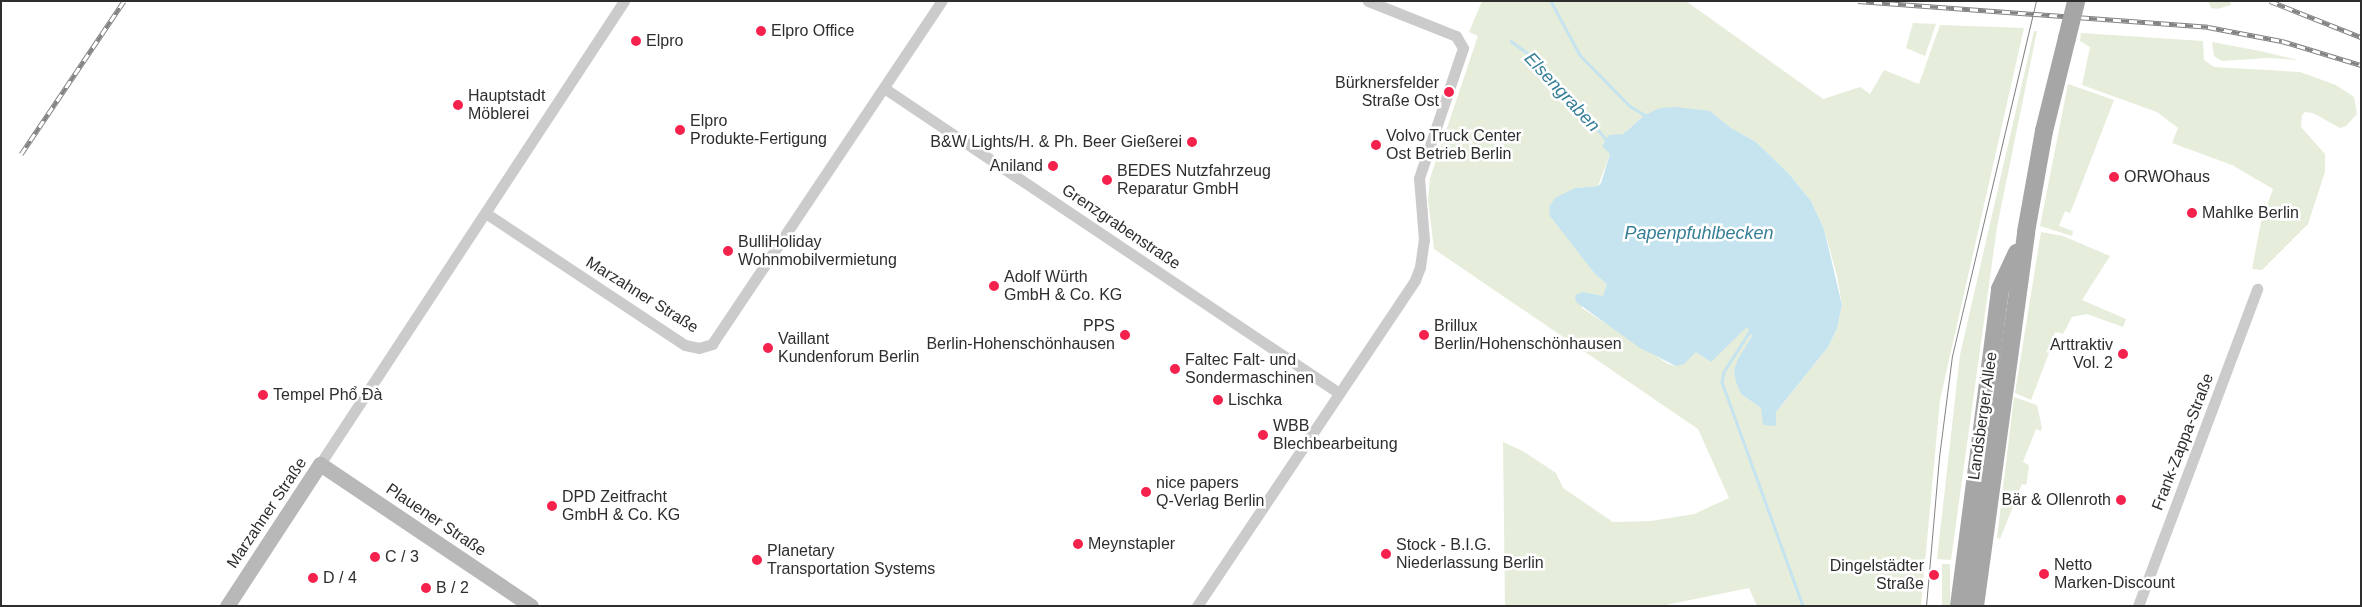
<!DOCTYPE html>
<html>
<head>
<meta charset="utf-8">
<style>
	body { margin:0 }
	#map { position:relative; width:2362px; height:607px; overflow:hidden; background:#fff; font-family:Arial,sans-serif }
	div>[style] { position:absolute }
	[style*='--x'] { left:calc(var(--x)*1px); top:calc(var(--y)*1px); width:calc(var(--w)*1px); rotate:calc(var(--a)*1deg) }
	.green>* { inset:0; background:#e7eddb; transform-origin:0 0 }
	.water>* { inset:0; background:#c5e4ef }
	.stream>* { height:2.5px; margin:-1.25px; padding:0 1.25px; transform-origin:1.25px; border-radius:1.25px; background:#c5e4ef }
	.street>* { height:11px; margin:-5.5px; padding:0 5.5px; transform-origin:5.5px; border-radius:5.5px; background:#cbcbcb }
	.secondary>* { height:15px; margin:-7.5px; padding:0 7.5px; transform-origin:7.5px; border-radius:7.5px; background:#b8b8b8 }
	.primary>* { height:18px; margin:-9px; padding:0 9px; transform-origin:9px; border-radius:9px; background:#a6a6a6 }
	.tram>* { height:1px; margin:-0.5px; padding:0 0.5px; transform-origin:0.5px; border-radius:0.5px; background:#838383 }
	.rail>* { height:4.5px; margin-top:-2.25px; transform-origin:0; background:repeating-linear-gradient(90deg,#fff 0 8px,#838383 0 16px); box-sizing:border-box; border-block:1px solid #838383 }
	.primary-bridge>* { height:18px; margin:-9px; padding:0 9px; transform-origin:9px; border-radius:9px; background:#a6a6a6 }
	.dots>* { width:14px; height:14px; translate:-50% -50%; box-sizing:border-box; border:2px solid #fff; border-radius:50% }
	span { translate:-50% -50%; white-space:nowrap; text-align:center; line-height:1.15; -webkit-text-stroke:5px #fff; paint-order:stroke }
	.poi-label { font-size:16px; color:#2e2e2e }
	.left { translate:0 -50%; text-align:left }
	.right { translate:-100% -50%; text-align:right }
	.street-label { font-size:16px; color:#2e2e2e }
	.water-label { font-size:18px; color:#357f97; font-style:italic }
	.frame { position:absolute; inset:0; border:2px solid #2e2e2e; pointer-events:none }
</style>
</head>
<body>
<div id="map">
	<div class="green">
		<div style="clip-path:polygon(evenodd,1482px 1px,1686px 1px,1823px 99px,1860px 87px,1870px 94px,1884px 70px,1919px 84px,1940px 25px,2024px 28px,1940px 400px,1921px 606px,1757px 606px,1749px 588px,1661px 606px,1505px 606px,1503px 442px,1523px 451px,1556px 473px,1563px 488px,1613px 522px,1651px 521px,1694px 514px,1729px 498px,1698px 429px,1434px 249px,1428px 200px,1430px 178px,1478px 36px,1469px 32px,1482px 1px,1710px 111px,1731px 128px,1756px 142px,1790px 175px,1811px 201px,1824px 229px,1837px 276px,1842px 305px,1837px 329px,1828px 347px,1776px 412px,1776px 426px,1764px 416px,1761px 408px,1741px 394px,1734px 370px,1752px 336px,1751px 330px,1747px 327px,1742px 330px,1711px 361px,1696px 352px,1676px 366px,1668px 364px,1582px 308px,1583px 292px,1603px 297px,1607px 292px,1607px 284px,1595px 274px,1565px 234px,1575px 188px,1598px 186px,1610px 154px,1623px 134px,1645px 115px,1710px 111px)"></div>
		<div style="clip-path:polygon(2208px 1px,2230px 1px,2231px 5px,2217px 9px,2211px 8px)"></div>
		<div style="clip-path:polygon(1913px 23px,1936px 24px,1925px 56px,1906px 48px)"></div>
		<div style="clip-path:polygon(2034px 31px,2037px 31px,1997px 227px,1951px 560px,1937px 559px,1960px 355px)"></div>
		<div style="clip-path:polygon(2081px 33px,2203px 41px,2204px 60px,2214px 67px,2300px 72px,2336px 85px,2354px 97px,2357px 114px,2346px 126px,2340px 128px,2313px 113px,2305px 112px,2302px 115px,2301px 127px,2325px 154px,2325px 172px,2308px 224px,2262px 270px,2252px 269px,2261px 222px,2273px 189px,2232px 165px,2172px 143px,2178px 128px,2157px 112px,2082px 85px,2090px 47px,2080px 41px)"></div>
		<div style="clip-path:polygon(2212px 42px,2260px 51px,2298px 60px,2268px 58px,2222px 61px,2214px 56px)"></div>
		<div style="clip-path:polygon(2068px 84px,2114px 100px,2073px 206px,2070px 213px,2065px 211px,2059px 226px,2073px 231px,2072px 236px,2040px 226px)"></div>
		<div style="clip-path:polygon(2041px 232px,2063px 236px,2110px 256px,2082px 300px,2126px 319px,2123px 327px,2087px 314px,2072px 317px,2063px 334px,2057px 332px,2031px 400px,2015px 393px)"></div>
		<div style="clip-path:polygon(2014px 397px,2037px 405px,2042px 428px,2041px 431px,2036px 429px,2023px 462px,2029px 465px,2027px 481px,2026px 485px,2022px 484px,2000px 539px,1997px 538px)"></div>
		<div style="left:1942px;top:564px;width:8px;height:42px"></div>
	</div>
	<div class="water">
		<div style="clip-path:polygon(1677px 107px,1710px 111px,1731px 128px,1756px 142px,1790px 175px,1811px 201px,1824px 229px,1842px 305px,1837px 329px,1828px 347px,1776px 412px,1776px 426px,1763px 425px,1761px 408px,1741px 394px,1736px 382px,1734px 370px,1738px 359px,1752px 336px,1747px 327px,1711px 362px,1696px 352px,1684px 364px,1676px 366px,1640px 348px,1576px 302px,1575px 295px,1583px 292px,1603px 296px,1607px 284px,1595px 274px,1550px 216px,1549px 207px,1555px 198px,1575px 188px,1598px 186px,1601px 183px,1610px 154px,1602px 146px,1609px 135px,1623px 134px,1645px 115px,1660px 108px)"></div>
	</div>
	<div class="stream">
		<div style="--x:1551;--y:1;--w:61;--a:61.8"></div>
		<div style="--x:1580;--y:55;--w:71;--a:45.6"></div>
		<div style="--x:1630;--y:106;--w:17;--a:31"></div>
		<div style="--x:1511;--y:41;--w:31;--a:36"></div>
		<div style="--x:1536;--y:59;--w:108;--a:48.8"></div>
		<div style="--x:1751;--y:330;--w:50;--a:122.7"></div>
		<div style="--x:1724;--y:372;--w:10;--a:101"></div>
		<div style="--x:1722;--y:382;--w:238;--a:70.1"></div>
	</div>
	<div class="street">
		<div style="--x:884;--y:88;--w:548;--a:33.84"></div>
		<div style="--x:487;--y:214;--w:237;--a:33.5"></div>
		<div style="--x:685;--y:345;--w:14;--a:12"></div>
		<div style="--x:699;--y:348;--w:14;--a:-17"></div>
		<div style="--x:712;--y:344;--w:413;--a:-56.2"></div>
		<div style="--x:320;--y:464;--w:554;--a:-56.71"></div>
		<div style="--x:1197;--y:606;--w:392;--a:-56.2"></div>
		<div style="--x:1415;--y:280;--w:14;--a:-69"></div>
		<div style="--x:1420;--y:267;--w:27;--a:-82"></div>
		<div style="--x:1424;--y:240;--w:62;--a:-94.6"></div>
		<div style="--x:1419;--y:178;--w:137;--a:-71.3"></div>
		<div style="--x:1463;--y:48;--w:14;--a:-120"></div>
		<div style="--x:1456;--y:36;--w:95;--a:-158.3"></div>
		<div style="--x:2138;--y:606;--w:339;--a:-69.4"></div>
	</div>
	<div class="secondary">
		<div style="--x:227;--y:606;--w:170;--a:-56.8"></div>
		<div style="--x:320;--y:464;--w:254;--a:33.9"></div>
	</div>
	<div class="primary">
		<div style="--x:1959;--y:606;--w:320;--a:-82.6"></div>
		<div style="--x:2000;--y:289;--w:40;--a:-65"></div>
		<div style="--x:1975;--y:606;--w:377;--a:-82.2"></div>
		<div style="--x:2026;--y:232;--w:103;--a:-79.9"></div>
		<div style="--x:2044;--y:131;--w:96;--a:-76.1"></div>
	</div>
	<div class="tram">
		<div style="--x:1926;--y:606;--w:150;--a:-85"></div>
		<div style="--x:1939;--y:457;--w:102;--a:-82.7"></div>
		<div style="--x:1952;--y:356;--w:365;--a:-76.7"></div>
	</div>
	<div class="rail">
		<div style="--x:1858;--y:1;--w:351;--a:4.2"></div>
		<div style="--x:2208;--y:27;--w:75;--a:10.7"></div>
		<div style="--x:2282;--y:41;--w:83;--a:16.9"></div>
		<div style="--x:2270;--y:1;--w:98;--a:21.6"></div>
		<div style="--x:21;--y:154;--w:184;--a:-56.1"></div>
	</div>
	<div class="primary-bridge">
		<div style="--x:2067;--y:38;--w:38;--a:-76"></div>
	</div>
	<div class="dots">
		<div style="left:761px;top:31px;background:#f4224d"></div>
		<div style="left:636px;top:41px;background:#f4224d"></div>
		<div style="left:1449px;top:92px;background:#f4224d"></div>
		<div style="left:458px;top:105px;background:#f4224d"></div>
		<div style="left:680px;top:130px;background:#f4224d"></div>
		<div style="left:1192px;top:142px;background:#f4224d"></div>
		<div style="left:1376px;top:145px;background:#f4224d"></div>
		<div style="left:1053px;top:166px;background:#f4224d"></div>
		<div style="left:2114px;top:177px;background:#f4224d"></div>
		<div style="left:1107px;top:180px;background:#f4224d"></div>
		<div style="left:2192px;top:213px;background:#f4224d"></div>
		<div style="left:728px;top:251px;background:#f4224d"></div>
		<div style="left:994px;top:286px;background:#f4224d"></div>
		<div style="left:1125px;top:335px;background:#f4224d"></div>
		<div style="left:1424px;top:335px;background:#f4224d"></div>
		<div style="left:768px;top:348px;background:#f4224d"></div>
		<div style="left:2123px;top:354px;background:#f4224d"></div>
		<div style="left:1175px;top:369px;background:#f4224d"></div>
		<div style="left:263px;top:395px;background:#f4224d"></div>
		<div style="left:1218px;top:400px;background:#f4224d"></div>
		<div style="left:1263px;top:435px;background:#f4224d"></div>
		<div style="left:1146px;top:492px;background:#f4224d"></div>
		<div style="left:2121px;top:500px;background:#f4224d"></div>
		<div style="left:552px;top:506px;background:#f4224d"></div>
		<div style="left:1078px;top:544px;background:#f4224d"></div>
		<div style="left:1386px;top:554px;background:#f4224d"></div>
		<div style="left:375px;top:557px;background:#f4224d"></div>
		<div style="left:757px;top:560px;background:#f4224d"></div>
		<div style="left:2044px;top:574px;background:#f4224d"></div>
		<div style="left:1934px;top:575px;background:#f4224d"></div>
		<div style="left:313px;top:578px;background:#f4224d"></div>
		<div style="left:426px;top:588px;background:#f4224d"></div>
	</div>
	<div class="poi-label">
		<span class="left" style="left:771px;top:31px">Elpro Office</span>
		<span class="left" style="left:646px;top:41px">Elpro</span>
		<span class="right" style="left:1439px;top:92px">Bürknersfelder<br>Straße Ost</span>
		<span class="left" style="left:468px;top:105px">Hauptstadt<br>Möblerei</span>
		<span class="left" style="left:690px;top:130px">Elpro<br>Produkte-Fertigung</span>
		<span class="left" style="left:1386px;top:145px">Volvo Truck Center<br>Ost Betrieb Berlin</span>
		<span class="right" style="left:1182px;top:142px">B&amp;W Lights/H. &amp; Ph. Beer Gießerei</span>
		<span class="right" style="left:1043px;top:166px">Aniland</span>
		<span class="left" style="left:1117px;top:180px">BEDES Nutzfahrzeug<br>Reparatur GmbH</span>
		<span class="left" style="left:2124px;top:177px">ORWOhaus</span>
		<span class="left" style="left:2202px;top:213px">Mahlke Berlin</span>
		<span class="left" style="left:738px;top:251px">BulliHoliday<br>Wohnmobilvermietung</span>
		<span class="left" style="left:1004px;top:286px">Adolf Würth<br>GmbH &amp; Co. KG</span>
		<span class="right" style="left:1115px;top:335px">PPS<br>Berlin-Hohenschönhausen</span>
		<span class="left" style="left:1434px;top:335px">Brillux<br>Berlin/Hohenschönhausen</span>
		<span class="left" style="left:778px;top:348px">Vaillant<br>Kundenforum Berlin</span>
		<span class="right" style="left:2113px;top:354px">Arttraktiv<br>Vol. 2</span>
		<span class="left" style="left:1185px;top:369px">Faltec Falt- und<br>Sondermaschinen</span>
		<span class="left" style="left:273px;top:395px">Tempel Phổ Đà</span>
		<span class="left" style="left:1228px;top:400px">Lischka</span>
		<span class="left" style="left:1273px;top:435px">WBB<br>Blechbearbeitung</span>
		<span class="left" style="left:1156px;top:492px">nice papers<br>Q-Verlag Berlin</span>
		<span class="left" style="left:562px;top:506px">DPD Zeitfracht<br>GmbH &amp; Co. KG</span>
		<span class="right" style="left:2111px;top:500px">Bär &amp; Ollenroth</span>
		<span class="left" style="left:1088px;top:544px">Meynstapler</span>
		<span class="left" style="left:1396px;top:554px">Stock - B.I.G.<br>Niederlassung Berlin</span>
		<span class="left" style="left:767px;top:560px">Planetary<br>Transportation Systems</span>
		<span class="left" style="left:385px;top:557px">C / 3</span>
		<span class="left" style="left:2054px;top:574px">Netto<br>Marken-Discount</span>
		<span class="right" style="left:1924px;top:575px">Dingelstädter<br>Straße</span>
		<span class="left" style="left:323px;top:578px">D / 4</span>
		<span class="left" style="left:436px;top:588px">B / 2</span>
	</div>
	<div class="street-label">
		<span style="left:1121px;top:227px;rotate:34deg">Grenzgrabenstraße</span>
		<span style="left:642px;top:295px;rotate:32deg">Marzahner Straße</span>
		<span style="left:1983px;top:416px;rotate:-82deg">Landsberger Allee</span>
		<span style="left:2183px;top:442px;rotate:-69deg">Frank-Zappa-Straße</span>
		<span style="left:267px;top:513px;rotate:-56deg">Marzahner Straße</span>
		<span style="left:436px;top:520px;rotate:34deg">Plauener Straße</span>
	</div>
	<div class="water-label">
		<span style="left:1562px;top:92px;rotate:47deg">Elsengraben</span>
		<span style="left:1699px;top:233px">Papenpfuhlbecken</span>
	</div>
	<div class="frame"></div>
</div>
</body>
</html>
